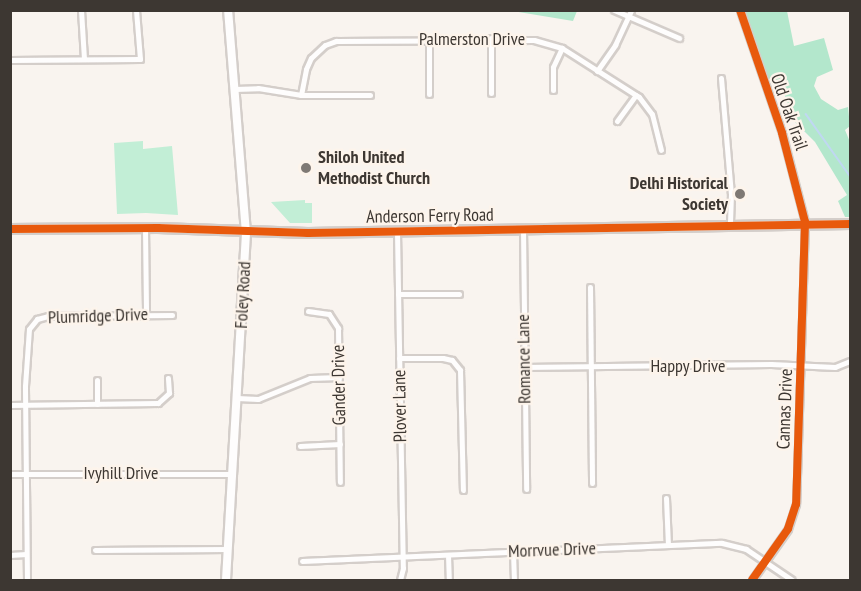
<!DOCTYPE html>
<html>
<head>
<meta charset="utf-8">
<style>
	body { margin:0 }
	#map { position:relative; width:861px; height:591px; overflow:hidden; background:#f9f4ef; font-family:"PT Sans Narrow",sans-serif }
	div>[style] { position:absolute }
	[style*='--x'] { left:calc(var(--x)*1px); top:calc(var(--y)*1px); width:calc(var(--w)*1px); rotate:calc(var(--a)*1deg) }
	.green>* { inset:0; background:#c2eed6 }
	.forest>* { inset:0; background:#b3e7cc }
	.stream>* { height:1.5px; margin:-0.75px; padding:0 0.75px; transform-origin:0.75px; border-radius:0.75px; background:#c0d8f2 }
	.roads { filter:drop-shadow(2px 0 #d4ceca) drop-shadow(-2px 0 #d4ceca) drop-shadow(0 2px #d4ceca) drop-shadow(0 -2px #d4ceca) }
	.street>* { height:5px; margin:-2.5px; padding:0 2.5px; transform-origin:2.5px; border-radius:2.5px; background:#fefdfd }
	.secondary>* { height:8px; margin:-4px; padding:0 4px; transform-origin:4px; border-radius:4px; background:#fefdfd }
	.cycleway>* { height:8px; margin:-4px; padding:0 4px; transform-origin:4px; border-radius:4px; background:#e8590c }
	.dots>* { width:16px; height:16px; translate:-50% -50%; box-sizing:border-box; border:3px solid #fdf4eb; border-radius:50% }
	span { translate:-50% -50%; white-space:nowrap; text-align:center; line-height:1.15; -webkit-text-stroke:4.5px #fdf4eb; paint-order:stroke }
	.street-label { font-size:18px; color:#3d3732 }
	.poi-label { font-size:18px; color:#3d3732; font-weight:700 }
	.left { translate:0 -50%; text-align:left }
	.right { translate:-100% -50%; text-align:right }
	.frame { position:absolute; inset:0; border:12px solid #3d3732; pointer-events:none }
</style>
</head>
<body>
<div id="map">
	<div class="green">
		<div style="clip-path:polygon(143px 141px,143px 149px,172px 146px,178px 215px,146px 213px,117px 214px,114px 143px)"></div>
		<div style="clip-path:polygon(305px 200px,305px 203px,312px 203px,312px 223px,290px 223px,271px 202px)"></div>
	</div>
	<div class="forest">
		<div style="clip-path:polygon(507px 10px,577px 10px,577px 11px,573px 21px)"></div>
		<div style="clip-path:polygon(740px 11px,787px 11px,794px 46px,824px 38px,833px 70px,817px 77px,814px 86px,821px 99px,838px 110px,848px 107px,850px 126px,845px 130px,850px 142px,850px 217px,845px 217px,838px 201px,847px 195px,815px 142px,794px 121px,786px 118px,790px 110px,780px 83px,761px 76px)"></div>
	</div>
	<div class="stream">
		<div style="--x:806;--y:114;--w:76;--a:54.6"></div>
	</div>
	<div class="roads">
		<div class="street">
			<div style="--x:81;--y:10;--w:49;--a:86.5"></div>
			<div style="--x:614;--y:10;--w:71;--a:23.3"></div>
			<div style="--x:740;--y:10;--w:130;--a:71.1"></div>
			<div style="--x:782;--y:133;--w:92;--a:75.5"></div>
			<div style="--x:805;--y:222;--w:282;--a:91.8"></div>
			<div style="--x:796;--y:504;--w:26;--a:108"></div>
			<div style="--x:788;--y:529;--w:62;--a:125.2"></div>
			<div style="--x:491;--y:38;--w:55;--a:90"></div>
			<div style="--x:429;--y:39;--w:55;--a:90"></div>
			<div style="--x:10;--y:60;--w:130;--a:-0.4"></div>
			<div style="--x:140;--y:59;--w:49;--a:-94.7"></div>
			<div style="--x:597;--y:71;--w:32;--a:-55"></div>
			<div style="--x:615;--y:45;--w:38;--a:-65"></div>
			<div style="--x:721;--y:78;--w:116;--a:85.1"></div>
			<div style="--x:731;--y:194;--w:33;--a:92"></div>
			<div style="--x:235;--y:89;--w:23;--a:-2"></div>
			<div style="--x:258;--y:88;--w:44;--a:9.2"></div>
			<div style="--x:301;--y:95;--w:69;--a:0"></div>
			<div style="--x:553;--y:90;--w:23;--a:-90"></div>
			<div style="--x:553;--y:67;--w:21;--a:-65"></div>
			<div style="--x:301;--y:95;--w:26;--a:-79"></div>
			<div style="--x:306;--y:69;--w:12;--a:-66"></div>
			<div style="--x:311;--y:58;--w:19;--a:-43"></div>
			<div style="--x:325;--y:45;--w:12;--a:-20"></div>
			<div style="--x:336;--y:41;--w:198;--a:-0.3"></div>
			<div style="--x:534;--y:40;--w:29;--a:16"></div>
			<div style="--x:562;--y:48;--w:91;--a:32.5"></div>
			<div style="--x:639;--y:97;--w:21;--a:53"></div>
			<div style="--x:652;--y:114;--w:37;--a:76"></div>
			<div style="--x:617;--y:121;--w:32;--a:-54"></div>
			<div style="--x:145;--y:228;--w:87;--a:89.3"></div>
			<div style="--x:523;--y:229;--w:260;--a:89.3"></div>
			<div style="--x:397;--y:232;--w:336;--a:89"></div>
			<div style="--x:403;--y:568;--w:12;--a:104"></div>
			<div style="--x:590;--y:287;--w:196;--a:89.4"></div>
			<div style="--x:398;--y:294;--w:61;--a:0"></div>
			<div style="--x:308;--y:311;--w:21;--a:8"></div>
			<div style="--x:329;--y:314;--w:17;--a:57"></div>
			<div style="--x:338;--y:328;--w:154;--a:89.3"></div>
			<div style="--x:399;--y:358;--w:44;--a:0"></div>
			<div style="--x:443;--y:358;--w:9;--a:13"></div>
			<div style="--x:452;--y:360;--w:13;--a:51"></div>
			<div style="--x:460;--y:370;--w:120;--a:88.6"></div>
			<div style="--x:524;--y:367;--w:247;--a:-0.7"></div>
			<div style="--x:771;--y:364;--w:64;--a:2.7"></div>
			<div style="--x:835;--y:367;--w:16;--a:-22"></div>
			<div style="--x:97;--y:380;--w:24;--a:90"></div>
			<div style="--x:237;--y:398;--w:21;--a:3"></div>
			<div style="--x:258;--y:399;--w:56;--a:-22"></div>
			<div style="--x:310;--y:378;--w:29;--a:-2"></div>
			<div style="--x:10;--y:405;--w:148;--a:-0.8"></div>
			<div style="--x:158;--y:403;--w:15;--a:-42"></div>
			<div style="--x:169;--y:393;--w:15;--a:-94"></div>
			<div style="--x:300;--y:446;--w:40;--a:-2.9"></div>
			<div style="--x:10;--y:474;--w:222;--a:0"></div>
			<div style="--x:666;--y:498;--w:47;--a:87.6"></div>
			<div style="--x:95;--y:550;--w:133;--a:-0.4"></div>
			<div style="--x:513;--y:552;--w:28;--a:88"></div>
			<div style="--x:10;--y:555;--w:16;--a:-4"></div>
			<div style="--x:448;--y:555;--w:25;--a:88"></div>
			<div style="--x:302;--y:561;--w:420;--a:-2.5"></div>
			<div style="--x:722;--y:543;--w:25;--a:14"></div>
			<div style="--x:746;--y:549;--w:55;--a:34"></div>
			<div style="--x:27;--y:580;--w:194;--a:-90.6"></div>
			<div style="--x:25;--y:386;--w:57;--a:-86"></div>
			<div style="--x:29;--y:329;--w:13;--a:-51"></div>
			<div style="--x:37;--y:319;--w:11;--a:-15"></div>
			<div style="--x:48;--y:316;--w:124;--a:-0.5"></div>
		</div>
		<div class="secondary">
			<div style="--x:10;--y:229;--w:148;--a:-0.4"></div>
			<div style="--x:158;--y:228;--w:150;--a:1.9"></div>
			<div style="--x:308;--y:233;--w:542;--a:-0.95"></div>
			<div style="--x:226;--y:580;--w:348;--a:-86.7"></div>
			<div style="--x:246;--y:233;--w:224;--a:-94.6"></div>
		</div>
	</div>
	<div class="cycleway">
		<div style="--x:740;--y:10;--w:130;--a:71.1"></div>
		<div style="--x:782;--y:133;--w:92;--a:75.5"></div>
		<div style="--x:805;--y:222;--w:282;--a:91.8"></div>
		<div style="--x:796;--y:504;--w:26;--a:108"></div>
		<div style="--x:788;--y:529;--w:62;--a:125.2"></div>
		<div style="--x:10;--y:229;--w:148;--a:-0.4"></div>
		<div style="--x:158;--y:228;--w:150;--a:1.9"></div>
		<div style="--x:308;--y:233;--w:542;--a:-0.95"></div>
	</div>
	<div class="dots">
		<div style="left:306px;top:168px;background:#7f7974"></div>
		<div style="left:740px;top:194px;background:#7f7974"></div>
	</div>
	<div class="street-label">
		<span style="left:472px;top:39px">Palmerston Drive</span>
		<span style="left:789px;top:112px;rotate:71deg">Old Oak Trail</span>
		<span style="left:430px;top:216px;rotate:-1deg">Anderson Ferry Road</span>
		<span style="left:243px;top:295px;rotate:-87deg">Foley Road</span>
		<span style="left:98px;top:316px;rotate:-2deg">Plumridge Drive</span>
		<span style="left:524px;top:359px;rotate:-91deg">Romance Lane</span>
		<span style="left:688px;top:366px">Happy Drive</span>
		<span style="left:339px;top:385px;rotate:-91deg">Gander Drive</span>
		<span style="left:400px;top:406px;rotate:-91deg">Plover Lane</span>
		<span style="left:785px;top:409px;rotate:-88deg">Cannas Drive</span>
		<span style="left:121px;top:473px">Ivyhill Drive</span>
		<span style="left:552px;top:550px;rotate:-2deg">Morrvue Drive</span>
	</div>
	<div class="poi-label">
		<span class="left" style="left:318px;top:168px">Shiloh United<br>Methodist Church</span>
		<span class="right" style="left:728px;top:194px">Delhi Historical<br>Society</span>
	</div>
	<div class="frame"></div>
</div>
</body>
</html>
